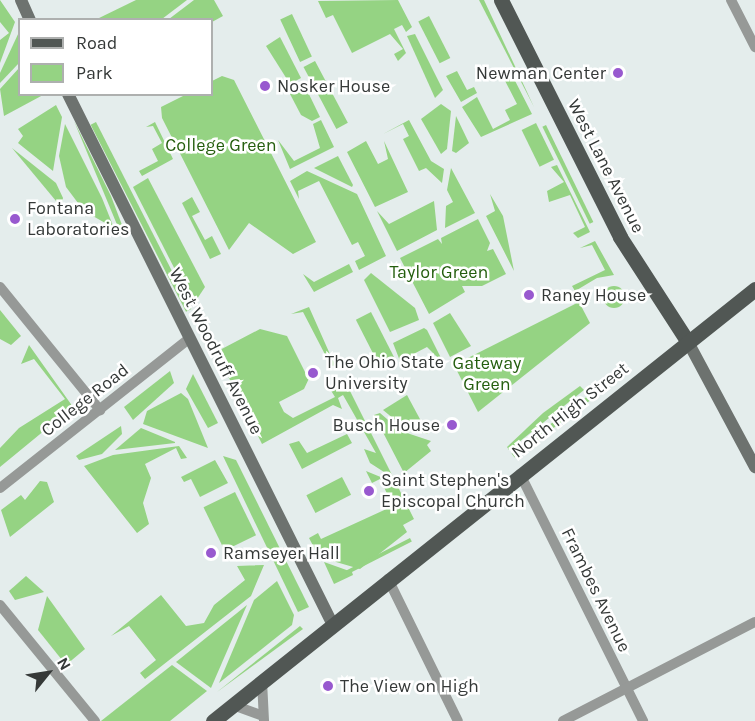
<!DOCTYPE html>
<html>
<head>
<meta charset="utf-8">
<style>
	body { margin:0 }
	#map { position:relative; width:755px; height:721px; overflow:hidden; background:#e4edec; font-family:Karla,sans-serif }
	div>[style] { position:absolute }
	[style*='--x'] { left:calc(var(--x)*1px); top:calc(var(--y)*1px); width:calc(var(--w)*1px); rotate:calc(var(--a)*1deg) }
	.green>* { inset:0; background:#95d383; transform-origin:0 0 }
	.round { border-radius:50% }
	.street>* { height:10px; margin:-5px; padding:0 5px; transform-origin:5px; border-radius:5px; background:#969997 }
	.secondary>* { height:12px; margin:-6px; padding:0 6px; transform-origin:6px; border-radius:6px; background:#6d726f }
	.primary>* { height:15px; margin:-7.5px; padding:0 7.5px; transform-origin:7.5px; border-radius:7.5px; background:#515754 }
	.dots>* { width:16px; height:16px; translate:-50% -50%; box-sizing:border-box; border:3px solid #fff; border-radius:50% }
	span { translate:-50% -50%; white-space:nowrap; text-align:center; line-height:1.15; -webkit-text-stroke:5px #fff; paint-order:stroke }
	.poi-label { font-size:18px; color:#353938 }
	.right { translate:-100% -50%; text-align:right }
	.left { translate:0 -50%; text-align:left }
	.park-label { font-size:18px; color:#245e0e }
	.street-label { font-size:18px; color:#353938 }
	.legend { position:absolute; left:18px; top:18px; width:195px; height:78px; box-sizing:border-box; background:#fff; border:2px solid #aeb0af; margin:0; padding:8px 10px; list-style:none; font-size:18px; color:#353938 }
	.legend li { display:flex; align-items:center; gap:12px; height:30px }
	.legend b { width:30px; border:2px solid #aeb0af }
	.north { position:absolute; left:18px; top:643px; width:60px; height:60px; -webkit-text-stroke:4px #fff; paint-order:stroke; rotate:60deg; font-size:16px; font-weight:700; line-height:24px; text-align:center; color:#353938 }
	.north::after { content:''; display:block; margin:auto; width:21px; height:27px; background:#353938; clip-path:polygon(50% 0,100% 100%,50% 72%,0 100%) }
</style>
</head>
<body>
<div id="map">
	<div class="green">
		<div style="clip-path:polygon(0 0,15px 22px,0 63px,0 40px,9px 33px,0 22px)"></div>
		<div style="clip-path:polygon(136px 0,187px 0,162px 19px,97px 19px)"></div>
		<div style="clip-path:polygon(194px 0,214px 0,223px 16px,212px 22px,169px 19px)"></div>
		<div style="clip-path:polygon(398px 0,412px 27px,406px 32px,402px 25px,394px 29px,406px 53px,398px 61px,394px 54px,403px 49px,390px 34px,352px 53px,333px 15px,326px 18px,318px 1px)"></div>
		<div style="clip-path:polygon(479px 0,484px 0,534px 107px)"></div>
		<div style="left:292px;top:14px;width:47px;height:13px;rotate:65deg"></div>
		<div style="left:429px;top:16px;width:47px;height:12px;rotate:63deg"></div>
		<div style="clip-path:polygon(19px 32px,19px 63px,0 83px,0 73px)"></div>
		<div style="clip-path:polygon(415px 34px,443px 90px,435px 98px,407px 36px)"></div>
		<div style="clip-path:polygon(280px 37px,301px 78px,290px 84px,266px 46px)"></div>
		<div style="left:315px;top:61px;width:70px;height:13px;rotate:62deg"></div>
		<div style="clip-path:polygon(19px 68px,20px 94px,43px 95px,4px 116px,0 89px)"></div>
		<div style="clip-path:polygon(509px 69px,532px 114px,481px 137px,462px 107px,477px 97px,493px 129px,510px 120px,505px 110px,517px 104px,501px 73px)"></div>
		<div style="clip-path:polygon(457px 71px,467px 90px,474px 87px,477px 93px,461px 102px,446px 76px)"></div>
		<div style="clip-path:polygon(222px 76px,234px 80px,316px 242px,293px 254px,249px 223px,229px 250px,162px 118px,161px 107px,185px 95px,212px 94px,212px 81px)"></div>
		<div style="clip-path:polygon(305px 86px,320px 117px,312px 121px,301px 115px,290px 94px)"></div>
		<div style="clip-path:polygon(441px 104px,451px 111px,447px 149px,441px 154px,421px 119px)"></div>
		<div style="clip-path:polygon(56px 105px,62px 117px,53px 171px,18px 143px,23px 136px,18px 129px)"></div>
		<div style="clip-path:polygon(456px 116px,469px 143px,456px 153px,452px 151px)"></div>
		<div style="clip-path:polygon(321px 120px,334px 147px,290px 169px,278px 140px,294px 161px,320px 148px,313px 124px)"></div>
		<div style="clip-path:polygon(409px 120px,431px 161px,444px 169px,442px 183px,426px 168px,419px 171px,403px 139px,409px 136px,403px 124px,383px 134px)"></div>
		<div style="clip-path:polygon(74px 121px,111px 196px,122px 225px,118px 227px)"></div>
		<div style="left:96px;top:122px;width:210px;height:6px;rotate:63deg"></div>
		<div style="clip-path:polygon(155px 122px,173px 159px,142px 176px,139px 171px,158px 161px,152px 149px,162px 143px,153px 126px,146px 127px)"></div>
		<div style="left:536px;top:123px;width:41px;height:16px;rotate:64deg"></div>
		<div style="clip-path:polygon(65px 124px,102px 198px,114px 228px,84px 211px,66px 187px,59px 156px)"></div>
		<div style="left:546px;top:125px;width:108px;height:4px;rotate:64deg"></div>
		<div style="clip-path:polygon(366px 141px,378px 164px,388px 159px,384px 141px,408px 192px,375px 207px,347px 152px)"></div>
		<div style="clip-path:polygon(12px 148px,56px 183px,63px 198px,61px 207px)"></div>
		<div style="clip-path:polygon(338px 156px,353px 185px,352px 187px,314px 168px)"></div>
		<div style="clip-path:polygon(557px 165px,590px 232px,578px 238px,573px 233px,585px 227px,570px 195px,549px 202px,547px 191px,564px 182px,551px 167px)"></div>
		<div style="clip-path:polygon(451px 168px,475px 213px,445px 228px,446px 206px,453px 202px,447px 190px)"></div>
		<div style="clip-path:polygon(307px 171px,357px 194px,386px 256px,359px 270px,355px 261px,365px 256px,358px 242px,352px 245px,319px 181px,298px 191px,299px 199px,290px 181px)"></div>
		<div style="clip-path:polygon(148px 178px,205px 287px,193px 305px,133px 187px)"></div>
		<div style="clip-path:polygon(490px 194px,503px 216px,514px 271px,486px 216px,495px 211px)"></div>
		<div style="clip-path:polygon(192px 197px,200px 212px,192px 216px,205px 240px,212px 236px,221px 254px,210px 259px,182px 203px)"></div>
		<div style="clip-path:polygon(434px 201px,437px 230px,397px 251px,377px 211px,389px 224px)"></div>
		<div style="clip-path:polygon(478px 219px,490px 243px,487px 251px,493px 249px,506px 274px,482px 286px,462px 286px,465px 292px,429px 314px,400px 258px,438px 239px,442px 244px,441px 238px)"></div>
		<div style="clip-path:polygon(595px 241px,614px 275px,597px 278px,545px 309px,575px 291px,572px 286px,605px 270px,592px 245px,580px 248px)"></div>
		<div style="clip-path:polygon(349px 264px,353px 272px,314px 292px,303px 274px,314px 282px)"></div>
		<div style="clip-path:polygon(371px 273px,415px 308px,419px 320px,390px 332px,364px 280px)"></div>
		<div class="round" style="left:603px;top:286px;width:22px;height:22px"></div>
		<div style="clip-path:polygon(579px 302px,590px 323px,478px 412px,454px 365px)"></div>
		<div style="clip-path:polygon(309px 307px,333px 361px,339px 365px,331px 366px,303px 312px,291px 314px)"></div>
		<div style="clip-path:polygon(0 310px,21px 336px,11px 345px,0 339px)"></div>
		<div style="left:371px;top:312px;width:54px;height:17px;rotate:63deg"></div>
		<div style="clip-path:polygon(450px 313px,471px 346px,450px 357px,433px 323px)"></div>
		<div style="clip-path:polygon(424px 328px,427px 330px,444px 364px,427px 347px,400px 361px,393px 343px)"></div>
		<div style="clip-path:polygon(260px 329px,287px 336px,305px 372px,312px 372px,304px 389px,279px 402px,284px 412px,293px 418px,335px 397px,330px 389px,337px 386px,350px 391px,414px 519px,403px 525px,407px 532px,360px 569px,319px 557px,309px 538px,318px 533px,321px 539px,393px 506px,380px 479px,372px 483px,366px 471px,383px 478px,384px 472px,370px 463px,364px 449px,376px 453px,343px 395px,338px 398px,342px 409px,333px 405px,262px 444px,216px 352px)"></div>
		<div style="clip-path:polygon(29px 345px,73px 407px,0 467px,0 448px,19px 428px,65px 399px,34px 359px,21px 364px)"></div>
		<div style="clip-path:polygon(170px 371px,174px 383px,133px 420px,124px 407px)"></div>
		<div style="clip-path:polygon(193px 374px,218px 423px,208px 428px,186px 389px)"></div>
		<div style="clip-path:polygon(580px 386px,584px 390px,509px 450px,507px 447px,543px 413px)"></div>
		<div style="left:593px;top:392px;width:5px;height:102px;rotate:53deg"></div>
		<div style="clip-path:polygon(181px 393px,188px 399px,208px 448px,143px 424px,147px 411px)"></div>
		<div style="clip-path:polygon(407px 395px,428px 434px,405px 428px,383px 410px)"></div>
		<div style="clip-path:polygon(380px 413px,401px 431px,431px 441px,427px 445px,431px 451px,404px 473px,374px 415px)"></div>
		<div style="clip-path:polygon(121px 426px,122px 434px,102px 454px,79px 460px,76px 456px)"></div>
		<div style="clip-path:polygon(141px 428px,175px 442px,175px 443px,115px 450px)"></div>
		<div style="clip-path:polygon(347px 434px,352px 443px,302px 469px,289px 444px,299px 441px,307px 453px)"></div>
		<div style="clip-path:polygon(179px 446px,187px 458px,181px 459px,176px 448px,145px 464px,151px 478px,143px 503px,149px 524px,137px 533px,84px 466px,113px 455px)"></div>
		<div style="clip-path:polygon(223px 456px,236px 460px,309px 607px,298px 612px)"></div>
		<div style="clip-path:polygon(215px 460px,228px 483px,200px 497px,191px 479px,184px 482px,181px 477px)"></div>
		<div style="left:342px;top:477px;width:20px;height:40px;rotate:63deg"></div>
		<div style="clip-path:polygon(40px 481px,47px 482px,54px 502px,10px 537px,1px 510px,21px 495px,25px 500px)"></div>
		<div style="left:235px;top:492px;width:48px;height:35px;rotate:64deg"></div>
		<div style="left:410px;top:538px;width:4px;height:82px;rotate:63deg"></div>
		<div style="clip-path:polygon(324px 562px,352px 572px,353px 575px,334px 584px)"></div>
		<div style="clip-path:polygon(264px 565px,251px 596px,145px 679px,140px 673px,156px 660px,129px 626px,111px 636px,161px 595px,186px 626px,204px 623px,214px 605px,245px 580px,237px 566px)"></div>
		<div style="clip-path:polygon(26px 576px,44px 592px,15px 600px,9px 591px)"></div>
		<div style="clip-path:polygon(277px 581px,294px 615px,292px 625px,219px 683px,254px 600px)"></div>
		<div style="clip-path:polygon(47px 596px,85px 649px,66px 665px,38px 630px)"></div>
		<div style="clip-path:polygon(247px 605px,211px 688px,176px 662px)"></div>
		<div style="clip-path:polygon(300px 626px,303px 629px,217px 692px)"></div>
		<div style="clip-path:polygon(172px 665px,207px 691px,170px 721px,101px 721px)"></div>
	</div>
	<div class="street">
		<div style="--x:731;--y:0;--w:53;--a:62.9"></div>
		<div style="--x:0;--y:287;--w:159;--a:50.9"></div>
		<div style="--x:520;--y:474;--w:276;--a:63.5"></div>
		<div style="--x:0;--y:488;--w:242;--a:-38.3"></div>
		<div style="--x:388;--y:579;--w:158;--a:63.8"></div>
		<div style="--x:0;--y:605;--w:150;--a:50.7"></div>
		<div style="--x:262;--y:681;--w:40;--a:87.1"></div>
		<div style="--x:233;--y:705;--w:30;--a:20"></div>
		<div style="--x:563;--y:721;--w:216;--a:-27.3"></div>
	</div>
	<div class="secondary">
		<div style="--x:21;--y:0;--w:22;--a:66"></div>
		<div style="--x:68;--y:94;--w:591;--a:63.48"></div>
		<div style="--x:688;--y:342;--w:142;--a:61.8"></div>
	</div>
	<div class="primary">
		<div style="--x:501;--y:0;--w:265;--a:63.3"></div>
		<div style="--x:620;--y:237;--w:125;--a:57.1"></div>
		<div style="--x:213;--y:721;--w:693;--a:-38.56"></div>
	</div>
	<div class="dots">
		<div style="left:618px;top:73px;background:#9859cf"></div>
		<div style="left:265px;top:86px;background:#9859cf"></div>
		<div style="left:15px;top:219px;background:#9859cf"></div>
		<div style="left:529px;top:295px;background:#9859cf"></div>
		<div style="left:313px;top:373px;background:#9859cf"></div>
		<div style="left:452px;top:425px;background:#9859cf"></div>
		<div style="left:369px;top:491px;background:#9859cf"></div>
		<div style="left:211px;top:553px;background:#9859cf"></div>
		<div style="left:328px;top:686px;background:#9859cf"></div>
	</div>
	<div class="poi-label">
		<span class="right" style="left:606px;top:73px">Newman Center</span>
		<span class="left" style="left:277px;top:86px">Nosker House</span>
		<span class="left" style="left:27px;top:219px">Fontana<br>Laboratories</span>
		<span class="left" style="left:541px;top:295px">Raney House</span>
		<span class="left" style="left:325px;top:373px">The Ohio State<br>University</span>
		<span class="right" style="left:440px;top:425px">Busch House</span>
		<span class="left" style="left:381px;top:491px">Saint Stephen's<br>Episcopal Church</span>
		<span class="left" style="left:223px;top:553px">Ramseyer Hall</span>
		<span class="left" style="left:340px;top:686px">The View on High</span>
	</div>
	<div class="park-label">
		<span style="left:221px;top:145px">College Green</span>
		<span style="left:439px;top:272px">Taylor Green</span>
		<span style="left:487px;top:374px">Gateway<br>Green</span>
	</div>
	<div class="street-label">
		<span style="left:606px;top:166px;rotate:63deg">West Lane Avenue</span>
		<span style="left:216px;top:351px;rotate:63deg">West Woodruff Avenue</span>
		<span style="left:85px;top:400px;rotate:-38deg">College Road</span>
		<span style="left:570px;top:410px;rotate:-38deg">North High Street</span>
		<span style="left:596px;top:590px;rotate:64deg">Frambes Avenue</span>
	</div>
	<ul class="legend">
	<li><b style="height:8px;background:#515754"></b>Road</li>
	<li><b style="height:16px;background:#95d383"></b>Park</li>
	</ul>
	<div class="north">N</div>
</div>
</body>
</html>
